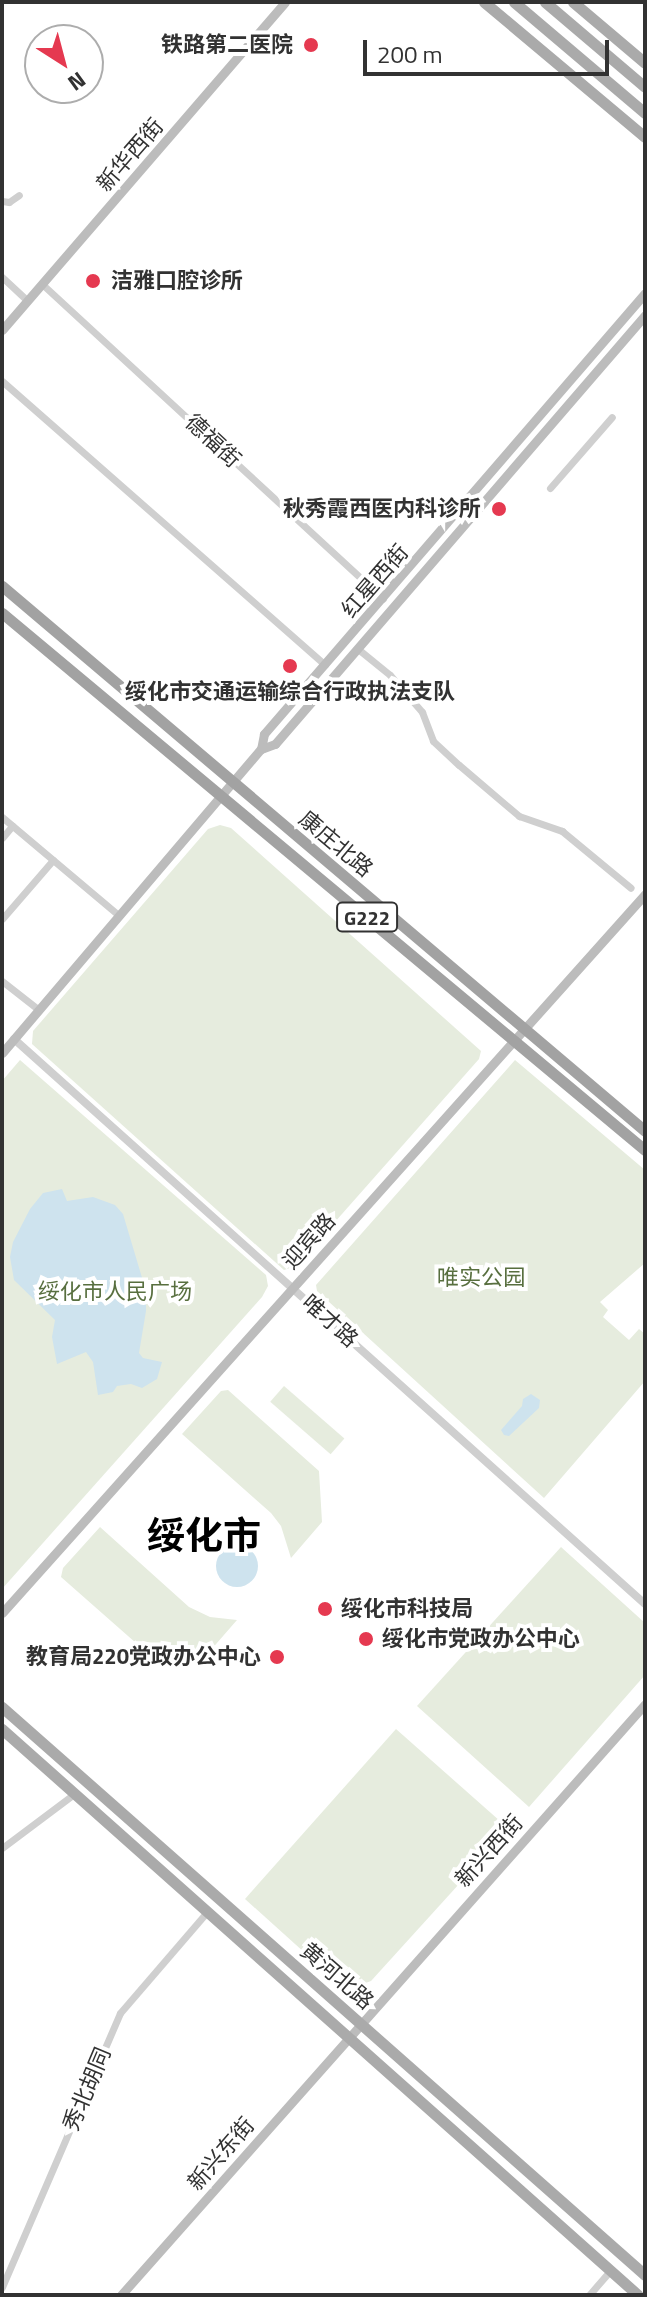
<!DOCTYPE html>
<html>
<head>
<meta charset="utf-8">
<style>
	body { margin:0 }
	#map { position:relative; width:647px; height:2297px; overflow:hidden; background:#fff; font-family:"Titillium Web","Noto Sans SC",sans-serif }
	div>[style] { position:absolute }
	[style*='--x'] { left:calc(var(--x)*1px); top:calc(var(--y)*1px); width:calc(var(--w)*1px); rotate:calc(var(--a)*1deg) }
	.green>* { inset:0; background:#e6ecde; transform-origin:0 0 }
	.water>* { inset:0; background:#cee3ee }
	.round { border-radius:50% }
	.minor>* { height:7px; margin:-3.5px; padding:0 3.5px; transform-origin:3.5px; border-radius:3.5px; background:#cfcfcf }
	.tertiary>* { height:8px; margin:-4px; padding:0 4px; transform-origin:4px; border-radius:4px; background:#cfcfcf }
	.secondary>* { height:9px; margin:-4.5px; padding:0 4.5px; transform-origin:4.5px; border-radius:4.5px; background:#bcbcbc }
	.primary>* { height:11px; margin:-5.5px; padding:0 5.5px; transform-origin:5.5px; border-radius:5.5px; background:#aaa }
	.trunk>* { height:11px; margin:-5.5px; padding:0 5.5px; transform-origin:5.5px; border-radius:5.5px; background:#a2a2a2 }
	.dots>* { width:22px; height:22px; translate:-50% -50%; box-sizing:border-box; border:4px solid #fff; border-radius:50% }
	span { translate:-50% -50%; white-space:nowrap; text-align:center; line-height:1.15; -webkit-text-stroke:8px #fff; paint-order:stroke }
	.shield-label span { padding:2px 6px; background:#fff; border:2px solid; border-radius:6px; -webkit-text-stroke-width:0 }
	.shield-label { font-size:20px; color:#323232; font-weight:700 }
	.poi-label { font-size:22px; color:#323232; font-weight:700 }
	.right { translate:-100% -50%; text-align:right }
	.left { translate:0 -50%; text-align:left }
	.street-label { font-size:22px; color:#323232 }
	.park-label { font-size:22px; color:#586f3f }
	.town-label { font-size:38px; color:#000; font-weight:700 }
	.frame { position:absolute; inset:0; border:4px solid #323232; pointer-events:none }
	.north { position:absolute; left:24px; top:24px; width:80px; height:80px; box-sizing:border-box; background:#fff; border:2px solid #adadad; border-radius:50%; rotate:144deg; font-size:22px; font-weight:700; line-height:32px; text-align:center; color:#323232 }
	.north::after { content:''; display:block; margin:auto; width:28px; height:36px; background:#e53950; clip-path:polygon(50% 0,100% 100%,50% 72%,0 100%) }
	.scale { position:absolute; left:363px; top:40px; width:246px; height:36px; box-sizing:border-box; border:4px solid #323232; border-top:0; padding-left:10px; font-size:24px; line-height:28px; white-space:nowrap; color:#323232; -webkit-text-stroke:6px #fff; paint-order:stroke }
</style>
</head>
<body>
<div id="map">
	<div class="green">
		<div style="clip-path:polygon(220px 825px,231px 828px,481px 1051px,479px 1059px,296px 1266px,284px 1270px,32px 1044px,33px 1031px,208px 829px)"></div>
		<div style="clip-path:polygon(20px 1060px,266px 1275px,268px 1286px,262px 1297px,2px 1589px,2px 1081px)"></div>
		<div style="clip-path:polygon(515px 1060px,645px 1170px,645px 1263px,600px 1302px,608px 1310px,603px 1317px,629px 1340px,639px 1329px,645px 1334px,645px 1381px,544px 1498px,317px 1291px,316px 1285px)"></div>
		<div style="left:284px;top:1386px;width:80px;height:21px;rotate:41deg"></div>
		<div style="clip-path:polygon(228px 1390px,319px 1471px,322px 1522px,291px 1558px,281px 1526px,271px 1513px,182px 1434px,221px 1391px)"></div>
		<div style="clip-path:polygon(100px 1527px,189px 1607px,210px 1617px,237px 1620px,210px 1651px,194px 1659px,153px 1658px,61px 1577px,63px 1568px)"></div>
		<div style="clip-path:polygon(561px 1547px,645px 1623px,645px 1675px,529px 1807px,417px 1706px)"></div>
		<div style="clip-path:polygon(396px 1729px,509px 1829px,371px 1981px,346px 1990px,245px 1899px)"></div>
	</div>
	<div class="water">
		<div style="clip-path:polygon(62px 1189px,67px 1201px,93px 1197px,115px 1205px,123px 1214px,146px 1291px,146px 1311px,139px 1353px,143px 1358px,162px 1362px,157px 1379px,142px 1388px,131px 1384px,117px 1386px,113px 1392px,98px 1395px,93px 1362px,86px 1352px,57px 1364px,52px 1337px,55px 1320px,14px 1280px,10px 1257px,13px 1242px,30px 1209px,43px 1193px)"></div>
		<div style="clip-path:polygon(531px 1394px,540px 1400px,539px 1408px,509px 1436px,504px 1435px,501px 1430px,522px 1406px,523px 1399px)"></div>
		<div class="round" style="left:216px;top:1545px;width:42px;height:42px"></div>
	</div>
	<div class="minor">
		<div style="--x:2;--y:201;--w:7;--a:8"></div>
		<div style="--x:9;--y:202;--w:12;--a:-35"></div>
		<div style="--x:2;--y:277;--w:35;--a:43"></div>
		<div style="--x:42;--y:284;--w:464;--a:42.7"></div>
		<div style="--x:2;--y:381;--w:430;--a:41.3"></div>
		<div style="--x:550;--y:488;--w:94;--a:-48.9"></div>
		<div style="--x:358;--y:649;--w:41;--a:39.1"></div>
		<div style="--x:390;--y:675;--w:49;--a:49.1"></div>
		<div style="--x:422;--y:712;--w:31;--a:69"></div>
		<div style="--x:433;--y:741;--w:35;--a:43"></div>
		<div style="--x:459;--y:765;--w:79;--a:40.4"></div>
		<div style="--x:519;--y:816;--w:46;--a:19.2"></div>
		<div style="--x:562;--y:831;--w:89;--a:39.6"></div>
		<div style="--x:2;--y:817;--w:150;--a:40.1"></div>
		<div style="--x:2;--y:838;--w:16;--a:-50"></div>
		<div style="--x:2;--y:919;--w:78;--a:-49.2"></div>
		<div style="--x:2;--y:981;--w:47;--a:38.1"></div>
		<div style="--x:2;--y:1848;--w:90;--a:-36.9"></div>
		<div style="--x:2;--y:2287;--w:298;--a:-66.7"></div>
		<div style="--x:120;--y:2013;--w:133;--a:-49.3"></div>
		<div style="--x:589;--y:2295;--w:32;--a:-49"></div>
	</div>
	<div class="tertiary">
		<div style="--x:14;--y:1039;--w:847;--a:41.84"></div>
	</div>
	<div class="secondary">
		<div style="--x:645;--y:293;--w:583;--a:130.83"></div>
		<div style="--x:264;--y:734;--w:15;--a:101"></div>
		<div style="--x:261;--y:749;--w:15;--a:-20"></div>
		<div style="--x:275;--y:744;--w:567;--a:-49.22"></div>
		<div style="--x:2;--y:330;--w:433;--a:-49.2"></div>
		<div style="--x:2;--y:1053;--w:399;--a:-49.6"></div>
		<div style="--x:2;--y:1613;--w:965;--a:-48.19"></div>
		<div style="--x:121;--y:2295;--w:790;--a:-48.44"></div>
	</div>
	<div class="primary">
		<div style="--x:484;--y:2;--w:210;--a:40"></div>
		<div style="--x:514;--y:2;--w:172;--a:40.3"></div>
		<div style="--x:545;--y:2;--w:131;--a:40.4"></div>
		<div style="--x:573;--y:2;--w:94;--a:40.3"></div>
		<div style="--x:2;--y:1707;--w:858;--a:41.46"></div>
		<div style="--x:2;--y:1729;--w:851;--a:41.67"></div>
	</div>
	<div class="trunk">
		<div style="--x:2;--y:586;--w:843;--a:40.28"></div>
		<div style="--x:2;--y:613;--w:838;--a:39.87"></div>
	</div>
	<div class="dots">
		<div style="left:311px;top:45px;background:#e53950"></div>
		<div style="left:93px;top:281px;background:#e53950"></div>
		<div style="left:499px;top:509px;background:#e53950"></div>
		<div style="left:290px;top:666px;background:#e53950"></div>
		<div style="left:325px;top:1609px;background:#e53950"></div>
		<div style="left:366px;top:1639px;background:#e53950"></div>
		<div style="left:277px;top:1657px;background:#e53950"></div>
	</div>
	<div class="shield-label">
		<span style="left:367px;top:917px">G222</span>
	</div>
	<div class="poi-label">
		<span class="right" style="left:293px;top:45px">铁路第二医院</span>
		<span class="left" style="left:111px;top:281px">洁雅口腔诊所</span>
		<span class="right" style="left:481px;top:509px">秋秀霞西医内科诊所</span>
		<span style="left:290px;top:692px">绥化市交通运输综合行政执法支队</span>
		<span class="left" style="left:341px;top:1609px">绥化市科技局</span>
		<span class="left" style="left:382px;top:1639px">绥化市党政办公中心</span>
		<span class="right" style="left:261px;top:1657px">教育局220党政办公中心</span>
	</div>
	<div class="street-label">
		<span style="left:130px;top:155px;rotate:-49deg">新华西街</span>
		<span style="left:213px;top:441px;rotate:43deg">德福街</span>
		<span style="left:375px;top:581px;rotate:-49deg">红星西街</span>
		<span style="left:336px;top:844px;rotate:40deg">康庄北路</span>
		<span style="left:309px;top:1241px;rotate:-48deg">迎宾路</span>
		<span style="left:330px;top:1321px;rotate:42deg">唯才路</span>
		<span style="left:489px;top:1851px;rotate:-48deg">新兴西街</span>
		<span style="left:337px;top:1976px;rotate:41deg">黄河北路</span>
		<span style="left:87px;top:2089px;rotate:-67deg">秀北胡同</span>
		<span style="left:221px;top:2154px;rotate:-49deg">新兴东街</span>
	</div>
	<div class="park-label">
		<span style="left:481px;top:1278px">唯实公园</span>
		<span style="left:115px;top:1292px">绥化市人民广场</span>
	</div>
	<div class="town-label">
		<span style="left:204px;top:1536px">绥化市</span>
	</div>
	<div class="frame"></div>
	<div class="north">N</div>
	<div class="scale">200 m</div>
</div>
</body>
</html>
